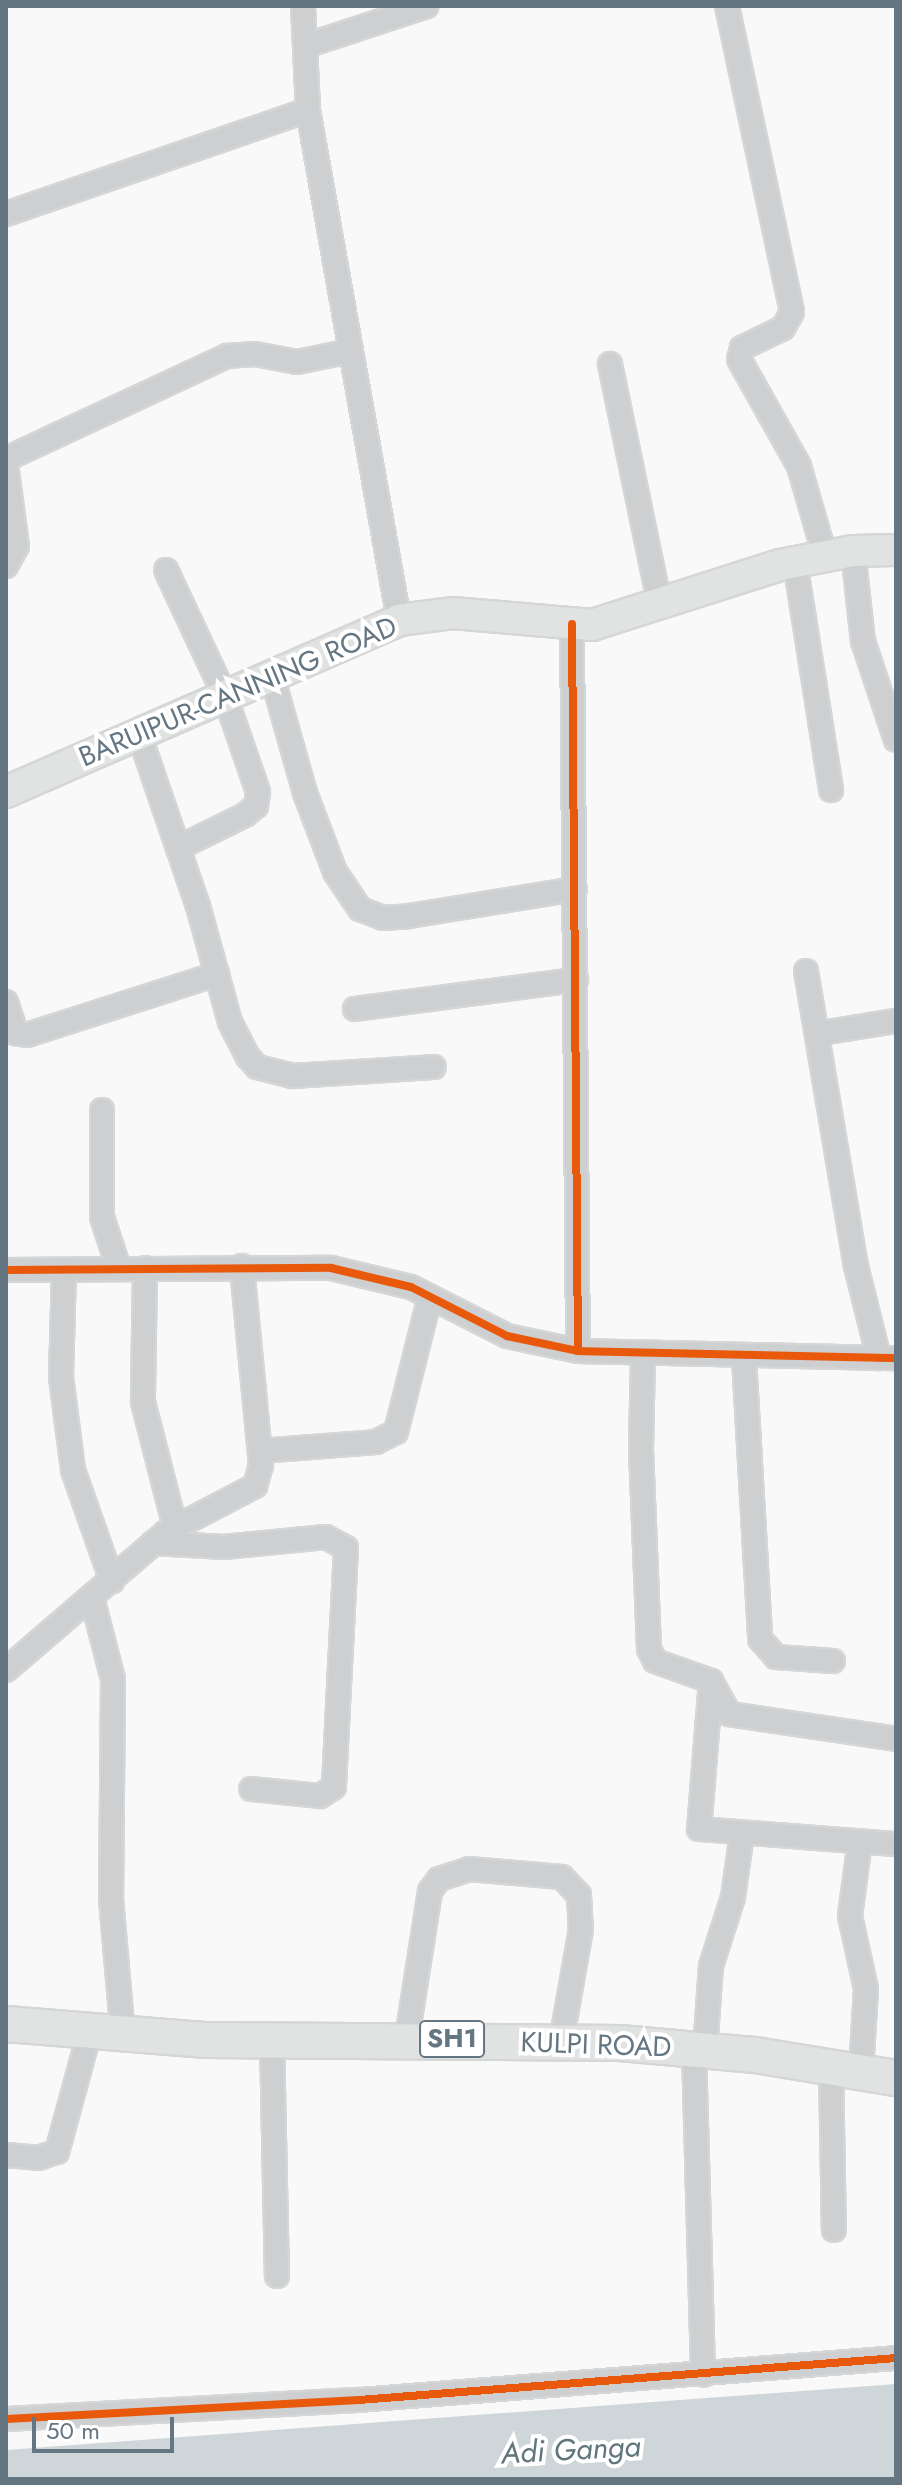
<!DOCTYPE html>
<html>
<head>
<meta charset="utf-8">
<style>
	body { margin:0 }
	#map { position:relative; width:902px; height:2485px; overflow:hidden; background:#f9f9f9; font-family:Jost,sans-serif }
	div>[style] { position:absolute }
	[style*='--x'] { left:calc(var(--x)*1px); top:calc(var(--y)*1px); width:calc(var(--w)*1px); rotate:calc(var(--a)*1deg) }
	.water>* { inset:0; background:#ced6d9 }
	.roads { filter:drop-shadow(2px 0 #d5d6d7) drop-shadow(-2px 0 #d5d6d7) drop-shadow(0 2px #d5d6d7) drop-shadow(0 -2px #d5d6d7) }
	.street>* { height:22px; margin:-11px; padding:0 11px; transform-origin:11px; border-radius:11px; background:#cecfd0 }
	.secondary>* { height:30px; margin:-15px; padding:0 15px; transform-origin:15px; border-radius:15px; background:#e1e2e2 }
	.primary>* { height:34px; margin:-17px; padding:0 17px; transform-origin:17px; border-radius:17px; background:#e1e2e2 }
	.cycleway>* { height:8px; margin:-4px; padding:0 4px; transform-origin:4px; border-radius:4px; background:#e8590c }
	span { translate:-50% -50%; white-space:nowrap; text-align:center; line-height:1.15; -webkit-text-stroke:8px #fff; paint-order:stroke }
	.shield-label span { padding:2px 6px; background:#fff; border:2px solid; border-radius:6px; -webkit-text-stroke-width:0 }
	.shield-label { font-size:26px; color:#657683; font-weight:700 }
	.street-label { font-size:28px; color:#657683 }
	.water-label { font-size:30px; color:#60757c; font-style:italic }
	.frame { position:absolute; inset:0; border:8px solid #657683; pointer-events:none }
	.scale { position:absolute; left:32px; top:2417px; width:142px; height:36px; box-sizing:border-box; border:4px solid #657683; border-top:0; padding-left:10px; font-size:24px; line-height:28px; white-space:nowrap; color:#657683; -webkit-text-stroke:6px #fff; paint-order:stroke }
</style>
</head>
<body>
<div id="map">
	<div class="water">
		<div style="clip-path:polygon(896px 2384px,896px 2479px,6px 2479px,6px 2450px)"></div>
	</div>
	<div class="roads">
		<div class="street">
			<div style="--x:303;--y:6;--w:104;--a:87.2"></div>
			<div style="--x:308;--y:110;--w:518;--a:79.88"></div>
			<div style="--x:727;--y:6;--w:313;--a:78"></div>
			<div style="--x:792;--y:312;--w:18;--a:119"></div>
			<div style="--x:783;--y:328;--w:46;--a:154"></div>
			<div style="--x:742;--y:348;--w:11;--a:105"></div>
			<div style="--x:739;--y:359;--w:123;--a:60.7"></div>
			<div style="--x:799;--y:466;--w:94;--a:73.9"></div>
			<div style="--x:305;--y:46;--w:128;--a:-18.2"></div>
			<div style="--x:6;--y:214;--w:319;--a:-19"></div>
			<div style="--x:610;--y:364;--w:246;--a:78.3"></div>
			<div style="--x:6;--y:459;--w:244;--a:-25"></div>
			<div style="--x:227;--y:356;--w:28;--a:-4"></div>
			<div style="--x:255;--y:354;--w:43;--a:10.8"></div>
			<div style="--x:297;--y:362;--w:55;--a:-11.5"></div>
			<div style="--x:6;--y:464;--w:83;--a:82.4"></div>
			<div style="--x:17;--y:546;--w:23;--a:119"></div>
			<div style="--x:853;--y:551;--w:91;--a:83.7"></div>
			<div style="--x:863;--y:641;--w:104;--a:71.6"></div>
			<div style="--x:795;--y:562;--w:231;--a:81"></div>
			<div style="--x:166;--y:570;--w:139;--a:64.9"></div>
			<div style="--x:225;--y:696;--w:102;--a:71"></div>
			<div style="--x:258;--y:792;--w:14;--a:98"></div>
			<div style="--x:256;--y:806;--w:14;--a:141"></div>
			<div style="--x:245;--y:815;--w:75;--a:153.8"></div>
			<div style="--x:572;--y:624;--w:727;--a:89.53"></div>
			<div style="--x:272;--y:676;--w:122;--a:74.2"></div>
			<div style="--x:305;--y:793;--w:85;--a:69.2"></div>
			<div style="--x:335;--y:872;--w:45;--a:56"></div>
			<div style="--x:360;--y:909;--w:25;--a:21"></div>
			<div style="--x:383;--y:918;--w:26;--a:-4"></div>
			<div style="--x:409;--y:916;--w:168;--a:-9.2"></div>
			<div style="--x:139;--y:734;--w:182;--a:71.1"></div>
			<div style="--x:198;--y:906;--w:120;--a:74.6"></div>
			<div style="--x:230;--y:1022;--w:39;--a:63"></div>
			<div style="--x:248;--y:1057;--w:13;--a:48"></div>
			<div style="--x:257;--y:1067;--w:36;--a:14"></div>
			<div style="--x:292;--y:1076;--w:142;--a:-3.6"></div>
			<div style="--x:806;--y:971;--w:299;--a:80.4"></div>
			<div style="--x:856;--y:1266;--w:95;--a:76"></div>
			<div style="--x:6;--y:1002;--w:33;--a:72"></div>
			<div style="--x:16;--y:1033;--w:11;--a:10"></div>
			<div style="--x:27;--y:1035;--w:200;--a:-17.8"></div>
			<div style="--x:355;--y:1009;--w:223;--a:-7.5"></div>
			<div style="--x:821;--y:1033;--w:76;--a:-9.1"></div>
			<div style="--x:102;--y:1110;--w:107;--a:90"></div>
			<div style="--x:102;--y:1217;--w:55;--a:71.9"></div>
			<div style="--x:145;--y:1268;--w:134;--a:90.9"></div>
			<div style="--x:143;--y:1402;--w:129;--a:75.6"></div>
			<div style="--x:6;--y:1270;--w:325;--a:-0.4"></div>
			<div style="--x:331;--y:1268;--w:82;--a:13.4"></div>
			<div style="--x:411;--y:1287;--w:108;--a:27"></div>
			<div style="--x:507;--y:1336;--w:73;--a:11.9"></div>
			<div style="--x:578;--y:1351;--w:318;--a:1.3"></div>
			<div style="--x:64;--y:1270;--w:107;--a:91.6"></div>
			<div style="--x:61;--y:1377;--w:94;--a:82.6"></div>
			<div style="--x:73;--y:1470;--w:118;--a:70.6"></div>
			<div style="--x:643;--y:1355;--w:94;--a:91.2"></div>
			<div style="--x:641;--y:1449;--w:200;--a:87.7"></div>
			<div style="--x:649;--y:1649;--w:13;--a:63"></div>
			<div style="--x:655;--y:1661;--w:59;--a:19.7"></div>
			<div style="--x:711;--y:1681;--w:38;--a:61"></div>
			<div style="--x:729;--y:1714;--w:169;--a:8.5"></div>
			<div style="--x:744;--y:1358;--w:281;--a:86.7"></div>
			<div style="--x:760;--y:1639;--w:24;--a:48"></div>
			<div style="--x:776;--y:1657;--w:57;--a:4"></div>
			<div style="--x:260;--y:1451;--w:116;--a:-4.4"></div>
			<div style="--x:376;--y:1442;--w:22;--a:-27"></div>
			<div style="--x:396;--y:1432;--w:139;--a:-75.9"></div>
			<div style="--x:153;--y:1543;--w:71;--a:3.2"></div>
			<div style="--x:224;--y:1547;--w:102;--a:-5.6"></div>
			<div style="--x:326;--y:1537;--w:23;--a:29"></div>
			<div style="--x:346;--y:1548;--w:239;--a:92.9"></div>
			<div style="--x:334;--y:1787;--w:17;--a:147"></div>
			<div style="--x:320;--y:1796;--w:69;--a:-174.2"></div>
			<div style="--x:92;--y:1598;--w:84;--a:75.5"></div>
			<div style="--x:113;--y:1679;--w:220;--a:90.5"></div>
			<div style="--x:111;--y:1899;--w:139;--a:85"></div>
			<div style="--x:6;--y:1670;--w:210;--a:-40.7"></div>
			<div style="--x:165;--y:1533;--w:102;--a:-27.6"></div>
			<div style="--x:255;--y:1486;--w:22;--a:-74"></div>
			<div style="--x:261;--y:1465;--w:200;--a:-95.5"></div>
			<div style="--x:711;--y:1681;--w:148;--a:94.6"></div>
			<div style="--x:699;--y:1829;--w:198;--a:4.4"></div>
			<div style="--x:860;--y:1841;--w:76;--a:97.6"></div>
			<div style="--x:850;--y:1916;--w:75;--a:77.6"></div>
			<div style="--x:866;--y:1989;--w:82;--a:93.5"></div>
			<div style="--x:407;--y:2038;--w:149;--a:-81.1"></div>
			<div style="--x:430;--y:1891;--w:15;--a:-53"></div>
			<div style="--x:439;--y:1879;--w:32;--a:-18"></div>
			<div style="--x:469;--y:1869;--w:93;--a:4.9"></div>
			<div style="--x:562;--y:1877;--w:25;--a:47"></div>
			<div style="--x:579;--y:1895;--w:34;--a:87"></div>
			<div style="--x:581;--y:1929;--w:115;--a:100"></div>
			<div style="--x:272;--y:2040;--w:236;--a:88.8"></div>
			<div style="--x:694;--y:2050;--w:325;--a:88.4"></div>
			<div style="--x:705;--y:2051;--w:85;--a:-86"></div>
			<div style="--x:711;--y:1966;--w:72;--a:-72.3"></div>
			<div style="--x:733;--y:1897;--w:64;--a:-81.9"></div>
			<div style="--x:831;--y:2065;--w:165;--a:89"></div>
			<div style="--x:6;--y:2155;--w:32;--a:5"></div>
			<div style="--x:38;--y:2158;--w:20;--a:-18"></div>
			<div style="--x:57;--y:2152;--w:122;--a:-74.8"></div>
			<div style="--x:6;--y:2419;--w:354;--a:-3.1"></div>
			<div style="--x:359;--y:2400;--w:539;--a:-4.47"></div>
		</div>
		<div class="secondary">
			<div style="--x:6;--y:792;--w:429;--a:-23.6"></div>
			<div style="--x:399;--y:620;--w:54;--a:-7.4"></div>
			<div style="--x:453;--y:613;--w:140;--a:4.9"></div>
			<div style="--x:592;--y:625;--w:197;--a:-17.7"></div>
			<div style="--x:780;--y:565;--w:74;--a:-10.9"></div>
			<div style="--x:853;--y:551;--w:43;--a:-1.3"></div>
		</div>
		<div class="primary">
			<div style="--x:6;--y:2024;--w:201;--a:4.6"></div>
			<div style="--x:206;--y:2040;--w:414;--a:0.4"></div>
			<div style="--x:620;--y:2043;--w:136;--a:5.1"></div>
			<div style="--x:755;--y:2055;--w:143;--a:9.3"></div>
		</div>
	</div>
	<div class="cycleway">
		<div style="--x:572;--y:624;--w:727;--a:89.53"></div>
		<div style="--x:6;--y:1270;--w:325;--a:-0.4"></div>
		<div style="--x:331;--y:1268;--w:82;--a:13.4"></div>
		<div style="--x:411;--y:1287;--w:108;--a:27"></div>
		<div style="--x:507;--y:1336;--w:73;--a:11.9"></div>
		<div style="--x:578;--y:1351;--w:318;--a:1.3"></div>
		<div style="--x:6;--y:2419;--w:354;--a:-3.1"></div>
		<div style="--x:359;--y:2400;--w:539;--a:-4.47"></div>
	</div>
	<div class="shield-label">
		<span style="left:452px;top:2039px">SH1</span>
	</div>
	<div class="street-label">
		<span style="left:238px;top:692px;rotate:-23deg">BARUIPUR-CANNING ROAD</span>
		<span style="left:596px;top:2045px;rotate:2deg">KULPI ROAD</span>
	</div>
	<div class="water-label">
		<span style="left:571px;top:2450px;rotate:-3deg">Adi Ganga</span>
	</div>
	<div class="frame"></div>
	<div class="scale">50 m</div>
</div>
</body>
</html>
